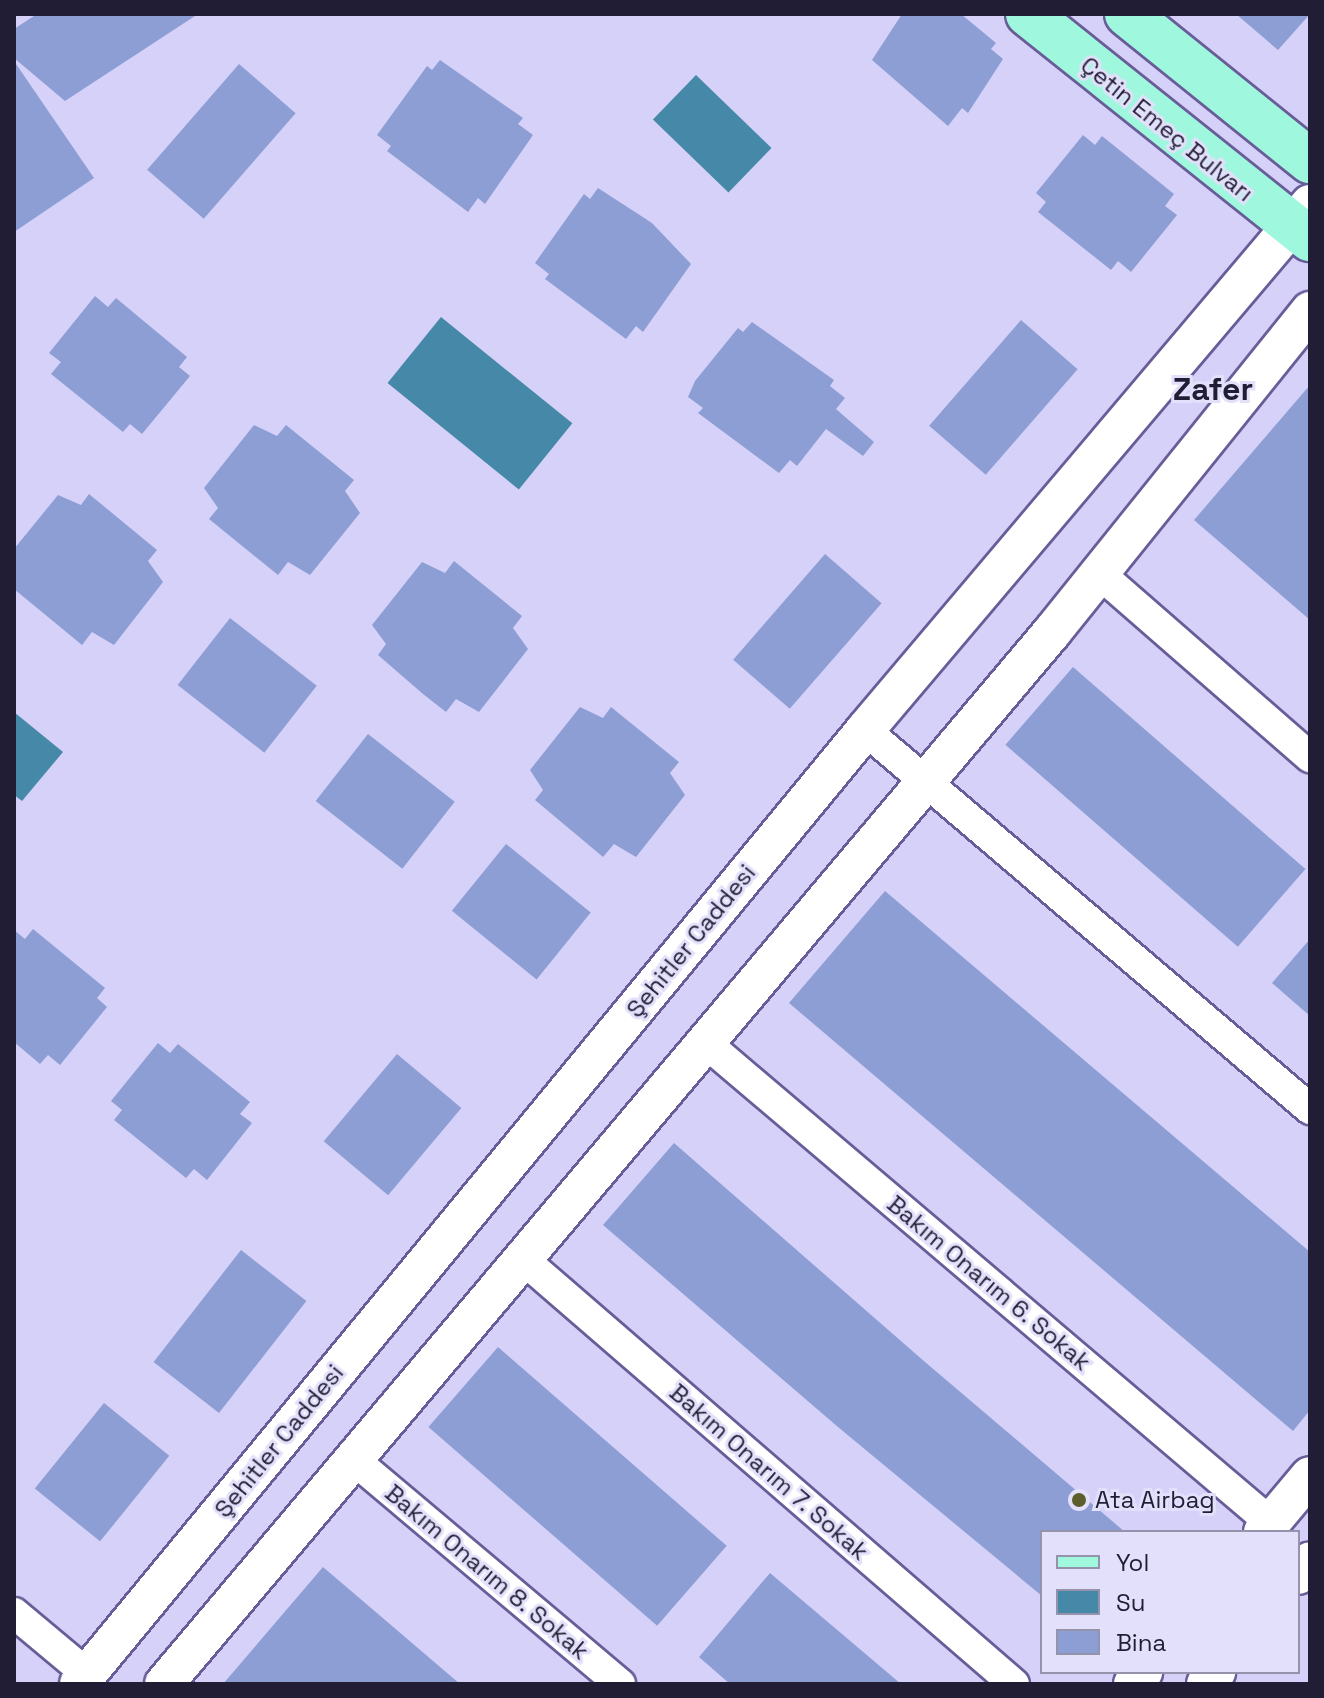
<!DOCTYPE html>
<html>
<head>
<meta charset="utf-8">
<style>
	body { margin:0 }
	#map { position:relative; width:1324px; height:1698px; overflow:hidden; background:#d6d1f8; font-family:"Space Grotesk",sans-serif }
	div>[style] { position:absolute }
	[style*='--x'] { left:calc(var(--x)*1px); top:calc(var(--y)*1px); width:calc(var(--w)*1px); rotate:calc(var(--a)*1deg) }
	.water>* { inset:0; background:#4688a7; transform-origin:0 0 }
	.building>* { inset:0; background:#8d9ed5; transform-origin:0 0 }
	.roads { filter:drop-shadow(2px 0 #685d98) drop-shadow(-2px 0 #685d98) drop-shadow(0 2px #685d98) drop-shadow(0 -2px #685d98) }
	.minor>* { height:30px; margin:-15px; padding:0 15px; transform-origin:15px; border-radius:15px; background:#fff }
	.tertiary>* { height:38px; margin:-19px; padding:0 19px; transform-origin:19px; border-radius:19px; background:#fff }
	.primary>* { height:44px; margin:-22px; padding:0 22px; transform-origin:22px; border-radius:22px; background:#9ff7de }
	.dots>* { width:22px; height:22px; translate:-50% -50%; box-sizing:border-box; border:4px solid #e3e0fb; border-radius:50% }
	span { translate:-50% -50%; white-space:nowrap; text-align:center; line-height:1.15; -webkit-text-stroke:6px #e3e0fb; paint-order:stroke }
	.street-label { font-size:24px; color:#211d35 }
	.poi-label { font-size:24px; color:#211d35 }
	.left { translate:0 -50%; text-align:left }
	.district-label { font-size:32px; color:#211d35; font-weight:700 }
	.frame { position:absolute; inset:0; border:16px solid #211d35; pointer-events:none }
	.legend { position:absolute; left:1040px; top:1530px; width:260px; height:144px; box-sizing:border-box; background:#e3e0fb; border:2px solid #9592ac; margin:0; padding:10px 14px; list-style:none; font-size:24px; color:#211d35 }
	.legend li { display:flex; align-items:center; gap:16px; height:40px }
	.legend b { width:40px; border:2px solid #9592ac }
</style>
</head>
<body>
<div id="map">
	<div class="water">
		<div style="left:696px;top:75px;width:105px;height:62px;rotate:44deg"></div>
		<div style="left:441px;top:317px;width:169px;height:85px;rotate:39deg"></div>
		<div style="clip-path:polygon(14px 712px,63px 752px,22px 801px,14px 795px)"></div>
	</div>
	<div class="building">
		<div style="clip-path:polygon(37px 14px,198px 14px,65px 101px,14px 58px,14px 29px)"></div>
		<div style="clip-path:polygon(902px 14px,961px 14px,996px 43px,991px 49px,1003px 59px,968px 113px,962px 108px,948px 126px,872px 60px)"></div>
		<div style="clip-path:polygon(1236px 14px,1310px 14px,1278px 50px)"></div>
		<div style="clip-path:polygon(440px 60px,523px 118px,518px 124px,533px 135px,485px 204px,478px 198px,468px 212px,387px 151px,391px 146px,377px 135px,427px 66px,432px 70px)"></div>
		<div style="clip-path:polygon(14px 61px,94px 178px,14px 232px)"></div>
		<div style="left:239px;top:64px;width:75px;height:140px;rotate:41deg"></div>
		<div style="clip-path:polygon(1083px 135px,1095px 145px,1102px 136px,1174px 194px,1165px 206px,1177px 215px,1131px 272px,1118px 261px,1111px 270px,1038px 212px,1046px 202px,1036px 193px)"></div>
		<div style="clip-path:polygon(598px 188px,652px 223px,691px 264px,643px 332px,636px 326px,626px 339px,545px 279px,549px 274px,535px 263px,584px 194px,590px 199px)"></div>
		<div style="clip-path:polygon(95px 296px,108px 307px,116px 298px,187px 357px,179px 367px,190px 376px,142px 434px,130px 424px,123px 432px,51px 374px,61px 362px,49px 353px)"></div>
		<div style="left:1021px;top:320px;width:75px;height:140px;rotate:41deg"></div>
		<div style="clip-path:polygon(752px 322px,834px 380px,830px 386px,845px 398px,836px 409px,874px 442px,863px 456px,826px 429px,797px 466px,790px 460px,779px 473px,698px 413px,703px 408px,688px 397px,695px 381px,738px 328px,743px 332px)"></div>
		<div style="clip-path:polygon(1310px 385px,1310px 620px,1194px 520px)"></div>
		<div style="clip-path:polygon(254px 425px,277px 436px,286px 425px,354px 480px,345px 491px,360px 513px,310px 575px,288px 562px,278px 575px,209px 519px,218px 508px,204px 488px)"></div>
		<div style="clip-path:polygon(89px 494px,157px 550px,148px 561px,163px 582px,114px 645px,92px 632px,82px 645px,14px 589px,14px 549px,58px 495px,81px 505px)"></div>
		<div style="left:825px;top:554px;width:75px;height:140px;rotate:41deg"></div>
		<div style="clip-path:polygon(454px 561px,522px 616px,513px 628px,528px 649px,479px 712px,456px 699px,446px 712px,423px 694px,378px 655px,386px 644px,372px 625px,422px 562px,445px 573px)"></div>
		<div style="left:230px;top:618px;width:110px;height:85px;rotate:38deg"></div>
		<div style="left:1073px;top:667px;width:308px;height:103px;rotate:41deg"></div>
		<div style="clip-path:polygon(580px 707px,603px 718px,611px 707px,679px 762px,670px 773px,685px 795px,636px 857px,614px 844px,603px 857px,535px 800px,543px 790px,530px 770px)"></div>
		<div style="left:368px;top:734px;width:110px;height:85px;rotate:38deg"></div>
		<div style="left:506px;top:844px;width:109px;height:86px;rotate:39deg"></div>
		<div style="clip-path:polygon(885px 891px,1310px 1252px,1310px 1410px,1293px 1431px,789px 1003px)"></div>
		<div style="clip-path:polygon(33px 929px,105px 988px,97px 998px,107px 1007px,60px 1065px,48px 1055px,40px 1064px,14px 1042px,14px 930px,25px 939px)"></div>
		<div style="clip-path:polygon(1310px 939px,1310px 1016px,1272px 983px)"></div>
		<div style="clip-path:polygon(158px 1043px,170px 1053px,178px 1044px,250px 1102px,240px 1114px,252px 1123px,207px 1180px,194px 1169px,186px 1178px,114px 1120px,122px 1110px,111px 1101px)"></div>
		<div style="left:397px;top:1054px;width:84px;height:114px;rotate:40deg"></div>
		<div style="clip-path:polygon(674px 1143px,925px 1362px,1125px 1532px,1042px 1532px,1042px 1596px,838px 1427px,603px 1225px)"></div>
		<div style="left:241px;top:1250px;width:83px;height:142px;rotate:38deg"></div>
		<div style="left:498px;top:1347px;width:303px;height:106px;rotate:41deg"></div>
		<div style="left:104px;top:1403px;width:84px;height:110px;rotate:39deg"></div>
		<div style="clip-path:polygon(323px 1567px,460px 1684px,223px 1684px)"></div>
		<div style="clip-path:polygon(770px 1573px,901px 1684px,730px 1684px,699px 1657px)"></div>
	</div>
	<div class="roads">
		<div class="minor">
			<div style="--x:1100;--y:574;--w:279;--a:41.1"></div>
			<div style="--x:865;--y:730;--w:585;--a:40.42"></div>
			<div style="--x:707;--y:1044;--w:740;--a:40.34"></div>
			<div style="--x:524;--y:1260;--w:648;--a:40.87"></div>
			<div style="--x:354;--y:1460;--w:348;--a:40.1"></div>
			<div style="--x:14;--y:1613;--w:95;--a:39.9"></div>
		</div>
		<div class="tertiary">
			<div style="--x:1263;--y:1532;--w:73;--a:-50"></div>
			<div style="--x:1298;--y:1575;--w:18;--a:-49"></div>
			<div style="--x:79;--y:1684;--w:1236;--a:-50.51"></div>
			<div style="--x:865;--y:730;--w:689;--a:-49.77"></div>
			<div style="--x:164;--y:1684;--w:1377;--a:-49.83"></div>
			<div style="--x:1052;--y:632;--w:412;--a:-51.2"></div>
			<div style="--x:1133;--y:1684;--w:16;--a:-50"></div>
			<div style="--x:1206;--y:1684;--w:16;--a:-50"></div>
		</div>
		<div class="primary">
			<div style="--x:1028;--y:14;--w:361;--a:38.6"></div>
			<div style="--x:1127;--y:14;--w:235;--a:38.8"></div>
		</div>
	</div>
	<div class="dots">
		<div style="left:1079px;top:1500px;background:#5c5e2c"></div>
	</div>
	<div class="street-label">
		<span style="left:1167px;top:129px;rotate:39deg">Çetin Emeç Bulvarı</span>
		<span style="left:691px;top:941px;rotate:-51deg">Şehitler Caddesi</span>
		<span style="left:989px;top:1283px;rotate:40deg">Bakım Onarım 6. Sokak</span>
		<span style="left:279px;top:1441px;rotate:-51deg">Şehitler Caddesi</span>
		<span style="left:769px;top:1472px;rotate:41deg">Bakım Onarım 7. Sokak</span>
		<span style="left:487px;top:1572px;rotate:40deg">Bakım Onarım 8. Sokak</span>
	</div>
	<div class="poi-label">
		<span class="left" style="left:1095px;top:1500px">Ata Airbag</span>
	</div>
	<div class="district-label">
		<span style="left:1213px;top:389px">Zafer</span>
	</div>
	<div class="frame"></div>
	<ul class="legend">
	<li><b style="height:10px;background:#9ff7de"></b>Yol</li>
	<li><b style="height:22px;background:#4688a7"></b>Su</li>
	<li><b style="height:22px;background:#8d9ed5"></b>Bina</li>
	</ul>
</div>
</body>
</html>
